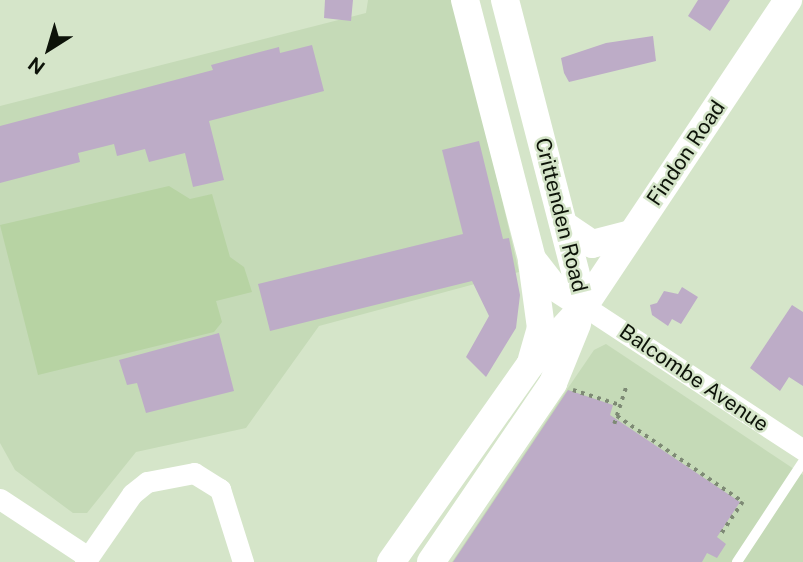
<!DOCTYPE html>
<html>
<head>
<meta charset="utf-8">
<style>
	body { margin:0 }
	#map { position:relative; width:803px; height:562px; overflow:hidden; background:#d5e5c9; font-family:"Public Sans",sans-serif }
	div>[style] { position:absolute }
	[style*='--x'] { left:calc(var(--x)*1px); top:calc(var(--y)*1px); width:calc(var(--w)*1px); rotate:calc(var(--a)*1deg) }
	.built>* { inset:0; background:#c5dab7 }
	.green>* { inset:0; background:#b7d3a3 }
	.building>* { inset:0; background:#bdacc7 }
	.path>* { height:3.5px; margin-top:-1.75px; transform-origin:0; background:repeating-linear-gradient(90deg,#7e8a75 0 3.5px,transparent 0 8.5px) }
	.service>* { height:10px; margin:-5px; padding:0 5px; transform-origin:5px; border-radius:5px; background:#fff }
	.minor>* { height:21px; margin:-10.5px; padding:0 10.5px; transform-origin:10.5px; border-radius:10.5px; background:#fff }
	.secondary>* { height:28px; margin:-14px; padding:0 14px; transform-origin:14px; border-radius:14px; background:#fff }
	span { translate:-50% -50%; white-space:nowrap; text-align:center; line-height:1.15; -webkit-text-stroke:5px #d5e5c9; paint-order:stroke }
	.street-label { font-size:21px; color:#0d1309 }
	.north { position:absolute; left:14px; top:14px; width:70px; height:70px; -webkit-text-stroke:5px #d5e5c9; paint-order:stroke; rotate:217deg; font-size:19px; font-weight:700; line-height:28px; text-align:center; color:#0d1309 }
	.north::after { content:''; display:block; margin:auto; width:24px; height:32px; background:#0d1309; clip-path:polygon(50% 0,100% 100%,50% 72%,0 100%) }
</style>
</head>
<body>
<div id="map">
	<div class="built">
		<div style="clip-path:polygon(368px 0,455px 0,519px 272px,319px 326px,246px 428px,136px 452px,87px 513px,73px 513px,15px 470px,0 443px,0 106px,366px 13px)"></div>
		<div style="clip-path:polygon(606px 344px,803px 475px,803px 562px,452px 562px,568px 388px,594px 350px)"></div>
	</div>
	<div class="green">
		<div style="clip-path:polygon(169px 186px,190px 199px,212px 194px,230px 257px,244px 267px,252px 292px,216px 301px,222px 322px,214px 332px,38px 375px,0 225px)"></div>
	</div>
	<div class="building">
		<div style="clip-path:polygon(325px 0,353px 0,351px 21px,324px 18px)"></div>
		<div style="clip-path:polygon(698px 0,730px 0,710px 31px,688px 16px)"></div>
		<div style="clip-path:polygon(653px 36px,656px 61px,569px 82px,564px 73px,561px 58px,606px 43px)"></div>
		<div style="clip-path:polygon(312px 45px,324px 91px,209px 121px,224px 180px,193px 187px,185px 153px,149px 162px,145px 149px,117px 156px,114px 144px,78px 153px,80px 162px,0 183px,0 126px,213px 70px,211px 65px,279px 47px,280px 53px)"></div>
		<div style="clip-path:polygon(479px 141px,503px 239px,509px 238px,520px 295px,516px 328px,486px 377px,466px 357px,489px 316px,472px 281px,270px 331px,258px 284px,463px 234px,442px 150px)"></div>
		<div style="clip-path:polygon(682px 287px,698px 297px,681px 324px,672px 319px,668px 326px,652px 315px,650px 305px,657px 303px,664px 291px,678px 294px)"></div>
		<div style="clip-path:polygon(792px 305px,803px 312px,803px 386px,789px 377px,780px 391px,750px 368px)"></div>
		<div style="clip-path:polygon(219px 333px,234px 391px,146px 413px,137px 383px,127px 385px,119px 360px)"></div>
		<div style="clip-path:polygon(568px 390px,613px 405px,610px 415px,740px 502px,717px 537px,726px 544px,717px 558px,707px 553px,702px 562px,453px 562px)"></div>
	</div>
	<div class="path">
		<div style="--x:573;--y:390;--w:49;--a:17.7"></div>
		<div style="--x:617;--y:416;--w:153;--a:34.3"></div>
		<div style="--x:743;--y:502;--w:41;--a:124.1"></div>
		<div style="--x:614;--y:424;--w:39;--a:-72"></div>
	</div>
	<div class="service">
		<div style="--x:737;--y:562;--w:120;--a:-56.6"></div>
	</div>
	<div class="minor">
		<div style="--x:584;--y:306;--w:262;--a:33.3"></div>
		<div style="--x:0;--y:499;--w:105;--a:33.4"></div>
		<div style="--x:85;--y:562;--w:83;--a:-55.3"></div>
		<div style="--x:132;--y:494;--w:19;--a:-39"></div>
		<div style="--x:147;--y:482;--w:48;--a:-10.8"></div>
		<div style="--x:194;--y:473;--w:31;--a:32"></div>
		<div style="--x:220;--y:489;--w:77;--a:72.5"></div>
	</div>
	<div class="secondary">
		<div style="--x:465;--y:0;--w:268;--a:75.5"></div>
		<div style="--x:532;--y:259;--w:33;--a:52"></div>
		<div style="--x:552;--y:285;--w:38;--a:33"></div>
		<div style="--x:505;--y:0;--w:316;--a:75.5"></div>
		<div style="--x:564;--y:225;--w:34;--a:34"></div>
		<div style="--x:592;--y:244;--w:40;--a:-14.4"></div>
		<div style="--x:532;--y:359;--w:32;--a:-74"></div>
		<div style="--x:541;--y:328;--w:68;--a:-97.7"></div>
		<div style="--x:391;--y:562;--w:241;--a:-54.8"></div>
		<div style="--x:530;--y:365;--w:80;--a:-47.5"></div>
		<div style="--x:584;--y:306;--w:368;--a:-56.3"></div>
		<div style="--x:431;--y:562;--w:217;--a:-55.7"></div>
		<div style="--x:553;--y:383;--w:64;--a:-67.9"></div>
	</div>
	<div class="street-label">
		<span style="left:686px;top:153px;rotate:-56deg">Findon Road</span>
		<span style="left:561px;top:215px;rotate:76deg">Crittenden Road</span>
		<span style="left:694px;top:378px;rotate:34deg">Balcombe Avenue</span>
	</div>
	<div class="north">N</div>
</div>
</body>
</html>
